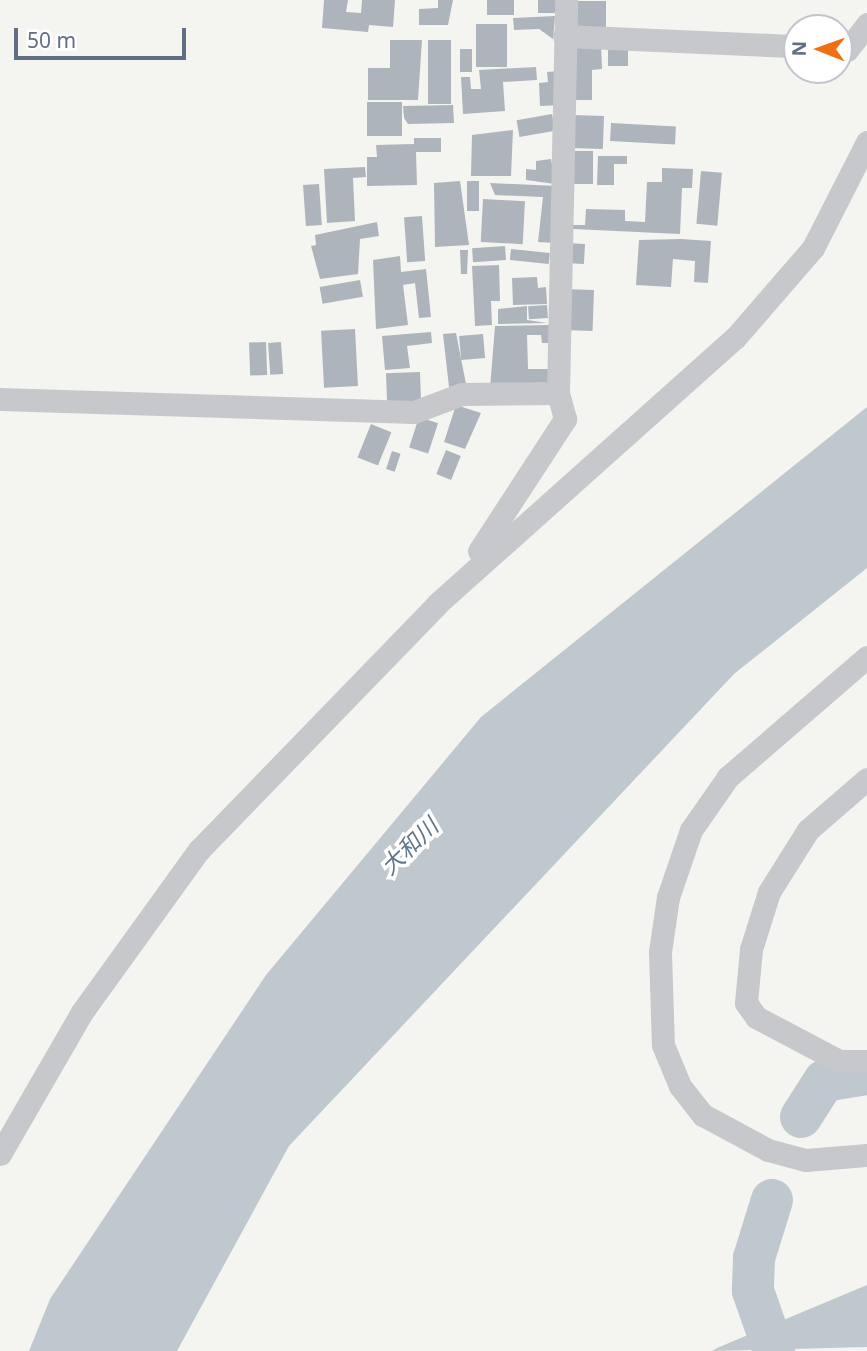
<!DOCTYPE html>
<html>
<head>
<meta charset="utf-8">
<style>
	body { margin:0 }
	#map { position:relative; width:867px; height:1351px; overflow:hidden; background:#f4f5f0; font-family:"Noto Sans","Noto Sans JP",sans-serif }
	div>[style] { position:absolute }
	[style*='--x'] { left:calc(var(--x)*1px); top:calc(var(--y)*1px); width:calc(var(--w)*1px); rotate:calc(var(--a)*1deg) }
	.water>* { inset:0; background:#bfc8cf }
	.river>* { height:42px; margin:-21px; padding:0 21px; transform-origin:21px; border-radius:21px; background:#bfc8cf }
	.building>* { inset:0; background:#aeb4bb; transform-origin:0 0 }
	.minor>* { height:23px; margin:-11.5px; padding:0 11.5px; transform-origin:11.5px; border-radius:11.5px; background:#c6c8cc }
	span { translate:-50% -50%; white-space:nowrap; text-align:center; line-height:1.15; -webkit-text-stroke:7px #fff; paint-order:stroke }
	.water-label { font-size:23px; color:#617788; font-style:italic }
	.north { position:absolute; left:783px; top:14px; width:70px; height:70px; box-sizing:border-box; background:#fff; border:2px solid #c0c5ce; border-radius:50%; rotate:271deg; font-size:19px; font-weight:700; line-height:28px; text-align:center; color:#616e84 }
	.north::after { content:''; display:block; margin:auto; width:24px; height:32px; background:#f16f14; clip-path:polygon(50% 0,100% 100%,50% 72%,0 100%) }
	.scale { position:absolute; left:14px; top:28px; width:172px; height:32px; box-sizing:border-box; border:4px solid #616e84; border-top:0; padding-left:9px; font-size:21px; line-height:24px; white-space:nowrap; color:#616e84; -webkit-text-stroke:5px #fff; paint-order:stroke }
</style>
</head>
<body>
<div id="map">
	<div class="water">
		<div style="clip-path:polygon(867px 407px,867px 568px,734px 674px,289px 1146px,177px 1351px,29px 1351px,50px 1299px,266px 975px,481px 717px)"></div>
		<div style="clip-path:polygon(867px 1285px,867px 1347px,712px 1351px,717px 1348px)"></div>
	</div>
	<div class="river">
		<div style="--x:801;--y:1117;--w:43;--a:-57.4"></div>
		<div style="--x:824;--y:1081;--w:44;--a:-9.2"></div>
		<div style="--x:772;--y:1200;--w:61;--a:107.2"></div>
		<div style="--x:754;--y:1258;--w:33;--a:92"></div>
		<div style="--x:753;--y:1291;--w:64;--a:70.7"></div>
	</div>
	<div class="building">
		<div style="clip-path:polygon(324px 0,348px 0,346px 12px,361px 13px,362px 0,395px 0,393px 27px,369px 25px,368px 32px,322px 28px)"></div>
		<div style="clip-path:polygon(438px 0,453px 0,448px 25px,419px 25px,419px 9px,438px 8px)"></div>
		<div style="left:487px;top:0;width:27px;height:15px"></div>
		<div style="left:538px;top:0;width:20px;height:13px"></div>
		<div style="left:574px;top:1px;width:32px;height:34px"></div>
		<div style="clip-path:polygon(555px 16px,553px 39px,539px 29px,514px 30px,513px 18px)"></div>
		<div style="left:476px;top:24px;width:31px;height:43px"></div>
		<div style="clip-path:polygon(390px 40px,422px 40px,418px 100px,368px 100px,368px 68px,390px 68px)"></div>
		<div style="left:428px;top:40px;width:23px;height:64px"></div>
		<div style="left:628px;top:43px;width:23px;height:20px;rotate:90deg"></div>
		<div style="clip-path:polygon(572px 44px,601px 44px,602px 69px,592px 70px,592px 100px,573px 100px)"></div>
		<div style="left:460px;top:49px;width:12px;height:23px"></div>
		<div style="clip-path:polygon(536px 67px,537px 80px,503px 82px,505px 111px,463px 114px,461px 77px,470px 77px,471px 89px,481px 89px,479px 70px)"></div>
		<div style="clip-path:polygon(559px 71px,561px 105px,540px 106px,539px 83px,548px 82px,547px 72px)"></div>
		<div style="left:367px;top:102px;width:35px;height:34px"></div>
		<div style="clip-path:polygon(453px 105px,454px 123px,408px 124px,404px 118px,403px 106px)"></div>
		<div style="left:552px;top:114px;width:17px;height:36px;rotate:80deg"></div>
		<div style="left:573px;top:115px;width:31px;height:33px;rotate:2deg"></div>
		<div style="left:611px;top:123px;width:65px;height:18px;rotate:3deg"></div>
		<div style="clip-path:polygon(513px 130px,511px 176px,471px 176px,472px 135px)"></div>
		<div style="clip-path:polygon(414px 138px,441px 138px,441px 152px,416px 152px,417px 185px,367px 186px,367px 157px,377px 157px,376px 145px,414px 144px)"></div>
		<div style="left:572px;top:151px;width:21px;height:33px"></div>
		<div style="clip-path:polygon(598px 156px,627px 156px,627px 164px,614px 164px,614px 185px,597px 185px)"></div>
		<div style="clip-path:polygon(551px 159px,555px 184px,526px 180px,526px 169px,536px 170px,536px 161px)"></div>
		<div style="clip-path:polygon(365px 167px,366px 177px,353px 178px,355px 221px,327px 223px,324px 169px)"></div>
		<div style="clip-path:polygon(662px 168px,693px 169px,692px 188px,682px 188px,680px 234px,573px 229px,573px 225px,585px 225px,586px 209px,625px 210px,625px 221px,645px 222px,647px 182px,662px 182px)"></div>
		<div style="left:701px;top:171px;width:21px;height:53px;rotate:5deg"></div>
		<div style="clip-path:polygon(460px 181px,469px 245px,435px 247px,434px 183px)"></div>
		<div style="left:467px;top:181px;width:12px;height:30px"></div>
		<div style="clip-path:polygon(490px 183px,557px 186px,554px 243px,538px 242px,543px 197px,495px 195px)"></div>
		<div style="left:319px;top:184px;width:41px;height:16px;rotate:86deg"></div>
		<div style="left:483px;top:199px;width:42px;height:43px;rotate:3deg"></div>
		<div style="left:422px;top:216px;width:45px;height:18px;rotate:86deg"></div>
		<div style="clip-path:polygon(377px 222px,379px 236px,360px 239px,358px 274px,320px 279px,311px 246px,316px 245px,315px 235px)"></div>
		<div style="clip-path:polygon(681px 239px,711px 241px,708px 283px,694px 282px,695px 261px,673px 259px,671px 287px,636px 285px,639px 240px)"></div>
		<div style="left:567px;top:243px;width:18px;height:20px;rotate:3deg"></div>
		<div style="left:505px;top:246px;width:14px;height:33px;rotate:86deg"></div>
		<div style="left:511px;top:249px;width:39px;height:11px;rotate:6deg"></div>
		<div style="clip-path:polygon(460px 250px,468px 250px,467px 274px,461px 274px)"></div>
		<div style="clip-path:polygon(400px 256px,401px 272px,426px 269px,431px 317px,419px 318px,415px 283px,403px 285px,408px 325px,376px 329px,373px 260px)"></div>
		<div style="clip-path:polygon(499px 265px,500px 301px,491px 301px,492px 325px,475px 326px,472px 266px)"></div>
		<div style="clip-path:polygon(537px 277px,538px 288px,546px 287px,547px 304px,513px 305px,512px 278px)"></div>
		<div style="left:360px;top:280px;width:17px;height:41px;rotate:80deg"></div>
		<div style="left:564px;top:289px;width:30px;height:41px;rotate:2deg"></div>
		<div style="left:547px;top:305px;width:13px;height:19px;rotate:86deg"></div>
		<div style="clip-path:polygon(527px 306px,527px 320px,547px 323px,498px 324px,498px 309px)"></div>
		<div style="clip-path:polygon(550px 325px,550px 343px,542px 343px,541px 335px,527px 335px,528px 369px,549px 369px,549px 387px,490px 388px,495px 326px)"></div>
		<div style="left:355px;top:329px;width:57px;height:34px;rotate:87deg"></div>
		<div style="clip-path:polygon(431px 332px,432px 343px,407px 346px,410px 368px,385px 370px,382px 336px)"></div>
		<div style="clip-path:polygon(456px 333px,466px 384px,449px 387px,443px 334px)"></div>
		<div style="left:483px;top:334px;width:24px;height:24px;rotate:85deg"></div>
		<div style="left:266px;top:342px;width:33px;height:17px;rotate:88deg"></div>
		<div style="left:281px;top:342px;width:32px;height:13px;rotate:86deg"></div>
		<div style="left:420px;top:372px;width:29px;height:34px;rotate:88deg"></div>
		<div style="clip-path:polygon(456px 405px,481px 413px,465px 449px,444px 442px)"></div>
		<div style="left:419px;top:417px;width:20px;height:32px;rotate:18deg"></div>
		<div style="left:371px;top:424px;width:22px;height:36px;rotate:22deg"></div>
		<div style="left:446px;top:450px;width:16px;height:26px;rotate:22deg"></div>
		<div style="left:392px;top:451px;width:9px;height:19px;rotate:18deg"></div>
	</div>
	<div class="minor">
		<div style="--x:564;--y:36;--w:233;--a:2.5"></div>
		<div style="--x:839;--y:49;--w:8;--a:7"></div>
		<div style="--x:847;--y:50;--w:33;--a:-52"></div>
		<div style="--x:0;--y:399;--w:414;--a:1.8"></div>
		<div style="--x:414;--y:412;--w:51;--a:-20.6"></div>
		<div style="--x:462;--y:394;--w:96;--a:-0.6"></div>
		<div style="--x:479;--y:551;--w:158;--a:-56.9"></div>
		<div style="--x:565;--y:419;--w:27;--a:-105"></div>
		<div style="--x:558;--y:393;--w:393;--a:-88.8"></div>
		<div style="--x:867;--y:657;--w:184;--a:139.2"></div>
		<div style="--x:728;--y:777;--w:65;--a:124.9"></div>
		<div style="--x:691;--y:830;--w:71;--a:108.9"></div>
		<div style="--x:668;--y:897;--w:56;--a:98.3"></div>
		<div style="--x:660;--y:952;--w:93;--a:88.2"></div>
		<div style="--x:663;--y:1045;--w:44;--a:67.5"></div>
		<div style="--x:680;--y:1086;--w:37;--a:52"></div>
		<div style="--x:703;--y:1115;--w:74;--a:28.3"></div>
		<div style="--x:768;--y:1150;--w:39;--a:15"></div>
		<div style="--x:806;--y:1160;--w:61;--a:-4.7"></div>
		<div style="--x:867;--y:779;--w:78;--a:139.2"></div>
		<div style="--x:808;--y:830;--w:73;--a:122.2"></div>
		<div style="--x:769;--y:892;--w:60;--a:107.5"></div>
		<div style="--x:751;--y:949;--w:54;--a:95.3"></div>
		<div style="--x:746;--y:1003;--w:17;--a:54"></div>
		<div style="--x:756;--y:1017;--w:94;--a:27.9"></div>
		<div style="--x:839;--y:1061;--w:28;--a:0"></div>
		<div style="--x:0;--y:1154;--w:164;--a:-60"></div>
		<div style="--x:82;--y:1012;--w:200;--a:-54.2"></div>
		<div style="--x:199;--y:850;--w:342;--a:-45.9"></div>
		<div style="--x:437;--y:604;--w:399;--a:-41.8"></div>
		<div style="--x:735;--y:338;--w:119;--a:-49.1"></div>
		<div style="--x:813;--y:248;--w:119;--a:-63"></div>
	</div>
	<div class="water-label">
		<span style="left:409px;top:846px;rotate:-44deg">大和川</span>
	</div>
	<div class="north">N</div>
	<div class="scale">50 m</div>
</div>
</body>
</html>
